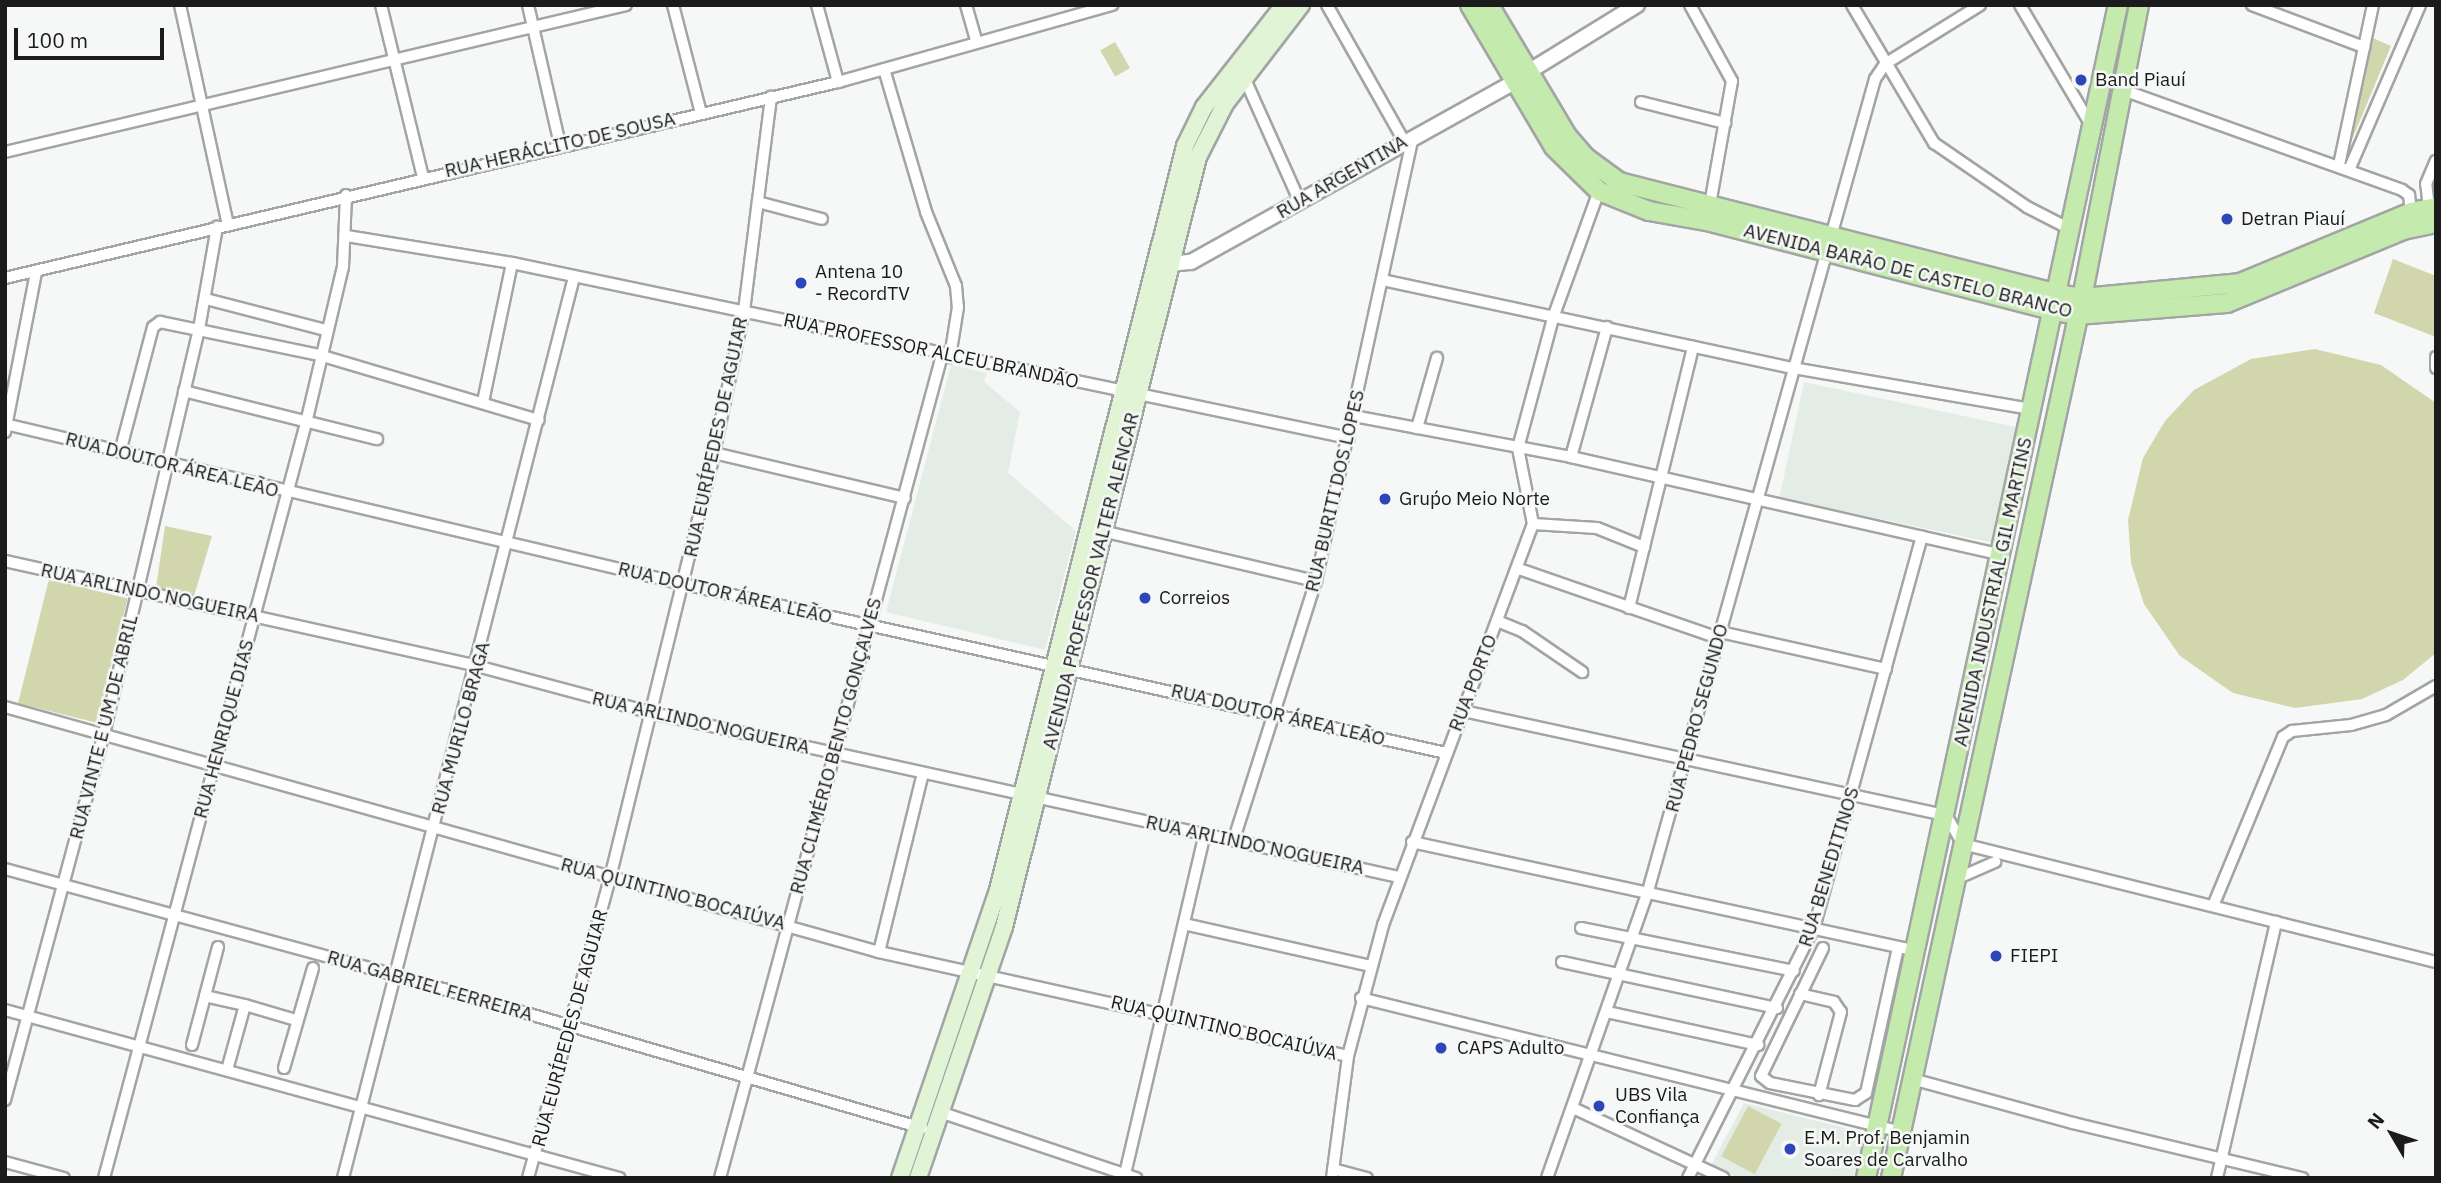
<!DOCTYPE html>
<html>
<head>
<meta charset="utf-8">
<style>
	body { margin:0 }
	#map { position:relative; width:2441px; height:1183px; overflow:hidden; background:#f5f8f6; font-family:"IBM Plex Sans",sans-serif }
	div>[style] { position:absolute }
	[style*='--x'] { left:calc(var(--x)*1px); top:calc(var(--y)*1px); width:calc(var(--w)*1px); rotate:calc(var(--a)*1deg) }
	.built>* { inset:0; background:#e3ede6; transform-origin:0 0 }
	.green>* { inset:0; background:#d1d6ad; transform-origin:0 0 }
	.roads { filter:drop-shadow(2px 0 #a2a5a3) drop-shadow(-2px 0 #a2a5a3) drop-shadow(0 2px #a2a5a3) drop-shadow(0 -2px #a2a5a3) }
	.minor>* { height:10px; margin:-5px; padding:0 5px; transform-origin:5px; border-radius:5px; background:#fff }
	.tertiary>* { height:14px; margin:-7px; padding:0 7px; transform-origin:7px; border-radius:7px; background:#fff }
	.secondary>* { height:16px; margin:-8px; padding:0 8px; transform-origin:8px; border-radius:8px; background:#e1f5d6 }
	.primary>* { height:18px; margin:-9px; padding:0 9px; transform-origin:9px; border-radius:9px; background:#c4ebad }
	.dots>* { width:19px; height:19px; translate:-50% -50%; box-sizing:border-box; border:4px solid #f5f8f6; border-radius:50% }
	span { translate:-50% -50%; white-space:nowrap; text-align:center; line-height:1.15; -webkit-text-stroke:5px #f5f8f6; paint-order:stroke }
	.poi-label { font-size:19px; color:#1a1b1a }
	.left { translate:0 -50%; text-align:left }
	.street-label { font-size:19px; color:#1a1b1a }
	.frame { position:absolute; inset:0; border:7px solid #1a1b1a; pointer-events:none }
	.north { position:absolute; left:2357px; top:1099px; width:70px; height:70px; -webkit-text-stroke:5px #f5f8f6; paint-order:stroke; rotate:309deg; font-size:19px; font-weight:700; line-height:28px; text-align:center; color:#1a1b1a }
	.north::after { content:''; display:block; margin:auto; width:24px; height:32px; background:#1a1b1a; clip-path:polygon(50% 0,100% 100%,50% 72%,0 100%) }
	.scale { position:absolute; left:14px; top:28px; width:150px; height:32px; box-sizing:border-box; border:4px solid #1a1b1a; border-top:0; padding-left:9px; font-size:21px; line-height:24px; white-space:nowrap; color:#1a1b1a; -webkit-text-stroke:5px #f5f8f6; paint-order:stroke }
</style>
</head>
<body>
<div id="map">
	<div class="built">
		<div style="clip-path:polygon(951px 365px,987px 373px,984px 382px,1020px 412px,1008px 473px,1076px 531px,1045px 650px,886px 612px)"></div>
		<div style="left:1804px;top:382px;width:222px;height:118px;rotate:12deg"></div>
		<div style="clip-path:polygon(1744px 1103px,1865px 1133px,1854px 1178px,1738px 1178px,1711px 1165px)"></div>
	</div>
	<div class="green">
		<div style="clip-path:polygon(2373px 38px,2391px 46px,2346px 154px)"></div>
		<div style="left:1115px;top:42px;width:30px;height:17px;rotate:60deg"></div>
		<div style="clip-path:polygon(2393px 259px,2436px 276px,2436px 337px,2374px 313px)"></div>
		<div style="clip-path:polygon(2315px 349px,2381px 365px,2436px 403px,2436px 653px,2403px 680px,2362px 699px,2295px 708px,2233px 693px,2180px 656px,2144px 604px,2131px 563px,2128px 520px,2143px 458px,2165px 421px,2194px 390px,2251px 359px)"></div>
		<div style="clip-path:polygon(165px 526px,212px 536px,194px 596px,156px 588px)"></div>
		<div style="left:49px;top:579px;width:81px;height:128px;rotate:14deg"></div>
		<div style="left:1748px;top:1106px;width:38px;height:57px;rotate:28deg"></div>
	</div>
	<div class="roads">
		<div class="minor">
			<div style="--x:180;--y:5;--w:225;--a:77.7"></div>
			<div style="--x:381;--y:5;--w:177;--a:76.3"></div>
			<div style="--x:528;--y:5;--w:144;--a:77.1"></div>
			<div style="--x:673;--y:5;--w:112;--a:75.5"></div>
			<div style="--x:817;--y:5;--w:80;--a:74.7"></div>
			<div style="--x:966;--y:5;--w:37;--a:74"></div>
			<div style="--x:1327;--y:5;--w:156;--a:60.5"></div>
			<div style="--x:1690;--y:5;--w:87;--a:61.1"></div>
			<div style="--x:1732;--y:81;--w:131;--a:100.1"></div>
			<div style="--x:1852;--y:5;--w:161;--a:59.3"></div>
			<div style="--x:1934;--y:143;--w:113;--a:34.5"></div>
			<div style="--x:2027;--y:207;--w:51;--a:27.1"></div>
			<div style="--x:2020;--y:5;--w:139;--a:59.4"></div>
			<div style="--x:2252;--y:5;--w:120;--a:20.6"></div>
			<div style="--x:884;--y:69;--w:149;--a:73.6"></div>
			<div style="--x:926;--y:212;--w:80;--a:67.9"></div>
			<div style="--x:956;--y:286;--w:21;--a:85"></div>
			<div style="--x:958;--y:307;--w:51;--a:99.1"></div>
			<div style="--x:1244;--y:77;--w:137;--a:65.9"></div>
			<div style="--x:2123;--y:90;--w:296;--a:19.7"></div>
			<div style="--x:2402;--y:190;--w:9;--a:36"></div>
			<div style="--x:2409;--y:195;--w:17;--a:83"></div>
			<div style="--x:1641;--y:102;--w:87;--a:14"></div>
			<div style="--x:5;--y:152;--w:638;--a:-13.32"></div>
			<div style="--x:2339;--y:165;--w:164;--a:-78"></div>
			<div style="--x:2349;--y:170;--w:180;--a:-66.7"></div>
			<div style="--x:758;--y:202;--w:66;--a:14.9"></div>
			<div style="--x:2429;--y:207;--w:23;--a:-97"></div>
			<div style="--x:2426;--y:184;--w:25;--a:-67"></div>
			<div style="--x:347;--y:236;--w:167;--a:9.3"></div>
			<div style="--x:512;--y:263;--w:855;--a:11.81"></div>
			<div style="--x:5;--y:278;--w:856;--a:-13.24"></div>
			<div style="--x:838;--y:82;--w:285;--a:-15.7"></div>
			<div style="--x:1382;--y:280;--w:420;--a:12.1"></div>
			<div style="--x:1793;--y:368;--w:242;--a:9.8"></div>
			<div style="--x:206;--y:299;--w:124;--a:14.5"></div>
			<div style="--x:2436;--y:357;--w:11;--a:90"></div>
			<div style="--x:184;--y:391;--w:199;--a:14"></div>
			<div style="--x:483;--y:402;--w:142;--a:-78.2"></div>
			<div style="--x:1354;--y:416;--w:221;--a:10.7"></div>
			<div style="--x:1571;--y:457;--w:443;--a:12.8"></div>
			<div style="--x:5;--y:424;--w:697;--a:13.28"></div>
			<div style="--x:683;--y:584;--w:781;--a:12.49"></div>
			<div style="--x:1417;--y:428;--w:73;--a:-74.1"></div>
			<div style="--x:5;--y:432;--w:162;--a:-79"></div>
			<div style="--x:120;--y:452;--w:129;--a:-75.2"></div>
			<div style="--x:153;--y:327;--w:9;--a:-36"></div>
			<div style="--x:160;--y:322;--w:162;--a:11.7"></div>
			<div style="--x:319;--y:355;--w:229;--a:16.5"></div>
			<div style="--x:714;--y:453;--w:196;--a:13.3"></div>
			<div style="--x:1571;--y:457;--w:135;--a:-74.5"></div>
			<div style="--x:1533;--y:524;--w:64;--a:3.6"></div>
			<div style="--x:1597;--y:528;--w:51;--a:22"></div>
			<div style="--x:1102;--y:531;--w:220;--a:13.2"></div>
			<div style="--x:5;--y:561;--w:484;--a:12.5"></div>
			<div style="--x:477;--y:666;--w:181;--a:15"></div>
			<div style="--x:652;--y:713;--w:765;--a:12.38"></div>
			<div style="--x:1519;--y:569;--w:211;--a:19.1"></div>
			<div style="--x:1629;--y:608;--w:269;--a:-76.2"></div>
			<div style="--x:1497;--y:621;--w:27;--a:22"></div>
			<div style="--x:1522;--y:631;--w:73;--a:34.3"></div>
			<div style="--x:1720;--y:632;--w:170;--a:12.6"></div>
			<div style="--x:5;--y:707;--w:908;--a:15.66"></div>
			<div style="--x:879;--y:952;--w:480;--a:12.5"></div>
			<div style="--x:1463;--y:711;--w:494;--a:12.2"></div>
			<div style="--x:1946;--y:815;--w:34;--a:60"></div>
			<div style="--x:1963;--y:844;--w:487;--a:14"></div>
			<div style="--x:1234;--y:839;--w:271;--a:-72.4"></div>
			<div style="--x:1316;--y:581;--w:454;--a:-77.7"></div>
			<div style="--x:1412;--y:842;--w:517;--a:12.18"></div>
			<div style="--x:5;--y:869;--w:404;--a:15.2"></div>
			<div style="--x:395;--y:975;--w:549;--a:16.19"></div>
			<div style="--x:1956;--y:879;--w:43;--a:-23.6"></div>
			<div style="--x:2213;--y:906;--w:183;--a:-67.5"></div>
			<div style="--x:2283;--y:737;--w:11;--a:-34"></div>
			<div style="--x:2292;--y:731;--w:59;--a:-5.8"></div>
			<div style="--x:2351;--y:725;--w:36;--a:-16"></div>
			<div style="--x:2386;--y:715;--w:58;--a:-30.1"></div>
			<div style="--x:1184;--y:924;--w:192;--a:12.7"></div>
			<div style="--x:1581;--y:928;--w:217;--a:11.4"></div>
			<div style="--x:218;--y:947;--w:51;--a:104.9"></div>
			<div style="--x:205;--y:996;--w:41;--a:12.7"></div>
			<div style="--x:1823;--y:948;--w:142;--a:115.8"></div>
			<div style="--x:1761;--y:1076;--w:11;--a:38"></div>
			<div style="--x:1770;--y:1083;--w:87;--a:11.3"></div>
			<div style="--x:1855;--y:1100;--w:13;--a:-32"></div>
			<div style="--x:1866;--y:1093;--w:149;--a:-77.6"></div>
			<div style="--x:879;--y:952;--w:184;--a:-76.2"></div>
			<div style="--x:1562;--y:962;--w:220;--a:12.1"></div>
			<div style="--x:1800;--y:994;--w:35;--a:13"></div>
			<div style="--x:1834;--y:1002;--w:12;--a:55"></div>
			<div style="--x:1841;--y:1012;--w:86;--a:104.8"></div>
			<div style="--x:1361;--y:998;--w:557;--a:13.91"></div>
			<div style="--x:5;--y:1010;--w:637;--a:15.3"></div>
			<div style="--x:1607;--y:1012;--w:155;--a:12.3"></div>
			<div style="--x:192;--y:1045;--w:51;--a:-75.1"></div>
			<div style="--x:284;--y:1068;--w:104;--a:-73.8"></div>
			<div style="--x:227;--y:1070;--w:67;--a:-74.5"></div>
			<div style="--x:245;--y:1005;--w:53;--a:16.4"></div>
			<div style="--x:1912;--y:1079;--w:167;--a:15.3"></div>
			<div style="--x:2073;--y:1123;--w:236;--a:13.5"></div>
			<div style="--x:5;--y:1100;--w:379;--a:-74.9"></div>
			<div style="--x:104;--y:734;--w:416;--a:-76.8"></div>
			<div style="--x:199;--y:329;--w:104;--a:-80"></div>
			<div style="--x:1573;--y:1108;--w:166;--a:24.9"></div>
			<div style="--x:940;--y:1112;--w:207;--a:18.6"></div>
			<div style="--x:5;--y:1162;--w:61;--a:15.2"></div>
			<div style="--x:1333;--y:1169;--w:35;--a:15"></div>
			<div style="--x:1125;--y:1174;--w:349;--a:-76.8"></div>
			<div style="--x:104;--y:1178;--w:782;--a:-75.02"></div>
			<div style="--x:306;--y:423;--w:160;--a:-76.7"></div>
			<div style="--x:343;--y:267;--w:72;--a:-87.6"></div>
			<div style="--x:343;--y:1178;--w:930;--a:-75.62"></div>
			<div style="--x:528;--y:1178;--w:311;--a:-74.7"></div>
			<div style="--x:610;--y:878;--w:438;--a:-76.2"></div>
			<div style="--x:714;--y:453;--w:145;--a:-78.1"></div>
			<div style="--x:744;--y:311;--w:216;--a:-82.8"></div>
			<div style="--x:720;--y:1178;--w:852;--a:-74.9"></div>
			<div style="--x:1332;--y:1178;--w:123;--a:-82.5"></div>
			<div style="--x:1348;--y:1056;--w:136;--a:-75"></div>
			<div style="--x:1383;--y:925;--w:428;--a:-69.5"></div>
			<div style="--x:1533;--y:524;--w:77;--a:-101.2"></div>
			<div style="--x:1518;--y:448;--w:138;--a:-74.9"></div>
			<div style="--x:1554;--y:315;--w:132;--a:-70.1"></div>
			<div style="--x:1547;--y:1178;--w:304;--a:-70.6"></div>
			<div style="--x:1648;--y:891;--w:843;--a:-74.38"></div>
			<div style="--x:1875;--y:79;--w:18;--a:-56"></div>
			<div style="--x:1885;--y:64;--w:112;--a:-31.8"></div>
			<div style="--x:1688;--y:1178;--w:280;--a:-63.3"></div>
			<div style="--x:1814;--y:928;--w:406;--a:-74.6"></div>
			<div style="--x:2217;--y:1178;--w:263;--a:-77"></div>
		</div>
		<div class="tertiary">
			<div style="--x:1528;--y:72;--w:128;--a:-31.6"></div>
			<div style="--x:1160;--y:265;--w:31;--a:-6"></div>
			<div style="--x:1191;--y:262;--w:370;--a:-29.1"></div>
		</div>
		<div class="secondary">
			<div style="--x:900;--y:1178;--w:304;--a:-71.2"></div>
			<div style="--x:998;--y:890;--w:767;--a:-75.89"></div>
			<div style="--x:1185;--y:146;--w:43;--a:-64"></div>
			<div style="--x:1204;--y:107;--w:130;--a:-51.9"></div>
			<div style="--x:918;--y:1178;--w:265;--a:-71.1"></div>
			<div style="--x:1004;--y:927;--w:794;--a:-75.86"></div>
			<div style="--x:1198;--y:157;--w:59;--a:-63"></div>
			<div style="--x:1225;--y:104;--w:125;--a:-52.5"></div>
		</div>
		<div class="primary">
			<div style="--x:1470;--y:5;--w:165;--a:59.4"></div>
			<div style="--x:1554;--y:147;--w:63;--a:44.4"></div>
			<div style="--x:1599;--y:191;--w:54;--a:21.8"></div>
			<div style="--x:1649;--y:211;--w:59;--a:9.8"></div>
			<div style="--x:1707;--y:221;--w:358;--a:14.5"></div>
			<div style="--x:2054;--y:311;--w:23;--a:10"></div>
			<div style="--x:2077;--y:315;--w:150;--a:-4.6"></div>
			<div style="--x:2227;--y:303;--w:191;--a:-22.5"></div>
			<div style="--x:2403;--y:230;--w:34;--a:-12"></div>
			<div style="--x:1489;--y:5;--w:152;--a:59.2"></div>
			<div style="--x:1567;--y:136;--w:28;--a:49"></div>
			<div style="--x:1585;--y:157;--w:42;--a:36.3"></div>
			<div style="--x:1619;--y:182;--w:452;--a:14.3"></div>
			<div style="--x:2057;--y:294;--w:25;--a:9"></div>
			<div style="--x:2082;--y:298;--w:159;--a:-5.4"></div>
			<div style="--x:2240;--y:283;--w:185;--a:-22.5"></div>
			<div style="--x:2411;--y:212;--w:25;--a:-11"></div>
			<div style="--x:1866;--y:1178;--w:1200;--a:-77.88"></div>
			<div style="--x:1891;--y:1178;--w:900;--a:-77.75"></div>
			<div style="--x:2082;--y:298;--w:298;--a:-79"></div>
		</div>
	</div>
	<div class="dots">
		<div style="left:2081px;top:80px;background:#2e46b7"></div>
		<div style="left:2227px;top:219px;background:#2e46b7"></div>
		<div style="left:801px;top:283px;background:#2e46b7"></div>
		<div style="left:1385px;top:499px;background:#2e46b7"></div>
		<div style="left:1145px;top:598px;background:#2e46b7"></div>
		<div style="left:1996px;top:956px;background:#2e46b7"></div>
		<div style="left:1441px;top:1048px;background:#2e46b7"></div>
		<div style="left:1599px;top:1106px;background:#2e46b7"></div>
		<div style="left:1790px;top:1149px;background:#2e46b7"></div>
	</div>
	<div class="poi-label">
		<span class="left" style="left:2095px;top:80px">Band Piauí</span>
		<span class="left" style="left:2241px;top:219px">Detran Piauí</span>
		<span class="left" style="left:815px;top:283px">Antena 10<br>- RecordTV</span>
		<span class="left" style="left:1399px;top:499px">Gruṕo Meio Norte</span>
		<span class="left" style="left:1159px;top:598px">Correios</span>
		<span class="left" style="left:2010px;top:956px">FIEPI</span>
		<span class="left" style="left:1457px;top:1048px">CAPS Adulto</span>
		<span class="left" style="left:1615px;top:1106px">UBS Vila<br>Confiança</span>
		<span class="left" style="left:1804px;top:1149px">E.M. Prof. Benjamin<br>Soares de Carvalho</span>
	</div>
	<div class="street-label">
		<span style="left:560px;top:145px;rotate:-13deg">RUA HERÁCLITO DE SOUSA</span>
		<span style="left:1342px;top:177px;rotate:-30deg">RUA ARGENTINA</span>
		<span style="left:1908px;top:271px;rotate:14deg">AVENIDA BARÃO DE CASTELO BRANCO</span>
		<span style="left:931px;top:351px;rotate:12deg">RUA PROFESSOR ALCEU BRANDÃO</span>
		<span style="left:716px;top:437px;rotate:-78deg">RUA EURÍPEDES DE AGUIAR</span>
		<span style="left:172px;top:465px;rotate:14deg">RUA DOUTOR ÁREA LEÃO</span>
		<span style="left:1335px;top:491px;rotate:-77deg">RUA BURITI DOS LOPES</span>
		<span style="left:1091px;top:581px;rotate:-76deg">AVENIDA PROFESSOR VALTER ALENCAR</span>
		<span style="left:1993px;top:592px;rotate:-78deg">AVENIDA INDUSTRIAL GIL MARTINS</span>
		<span style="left:150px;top:593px;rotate:12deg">RUA ARLINDO NOGUEIRA</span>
		<span style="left:725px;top:593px;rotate:13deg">RUA DOUTOR ÁREA LEÃO</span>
		<span style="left:1473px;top:683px;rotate:-69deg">RUA PORTO</span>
		<span style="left:1278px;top:715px;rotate:13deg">RUA DOUTOR ÁREA LEÃO</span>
		<span style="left:1697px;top:718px;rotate:-75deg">RUA PEDRO SEGUNDO</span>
		<span style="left:701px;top:723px;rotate:13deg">RUA ARLINDO NOGUEIRA</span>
		<span style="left:104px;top:727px;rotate:-76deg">RUA VINTE E UM DE ABRIL</span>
		<span style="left:461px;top:728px;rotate:-75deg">RUA MURILO BRAGA</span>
		<span style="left:224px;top:729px;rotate:-75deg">RUA HENRIQUE DIAS</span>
		<span style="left:836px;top:746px;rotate:-75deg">RUA CLIMÉRIO BENTO GONÇALVES</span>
		<span style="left:1255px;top:845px;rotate:12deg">RUA ARLINDO NOGUEIRA</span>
		<span style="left:1829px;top:867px;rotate:-73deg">RUA BENEDITINOS</span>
		<span style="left:673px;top:894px;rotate:15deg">RUA QUINTINO BOCAIÚVA</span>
		<span style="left:430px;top:986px;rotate:16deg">RUA GABRIEL FERREIRA</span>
		<span style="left:570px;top:1028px;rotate:-75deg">RUA EURÍPEDES DE AGUIAR</span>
		<span style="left:1224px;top:1028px;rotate:13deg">RUA QUINTINO BOCAIÚVA</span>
	</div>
	<div class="frame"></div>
	<div class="north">N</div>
	<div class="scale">100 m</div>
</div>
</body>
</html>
